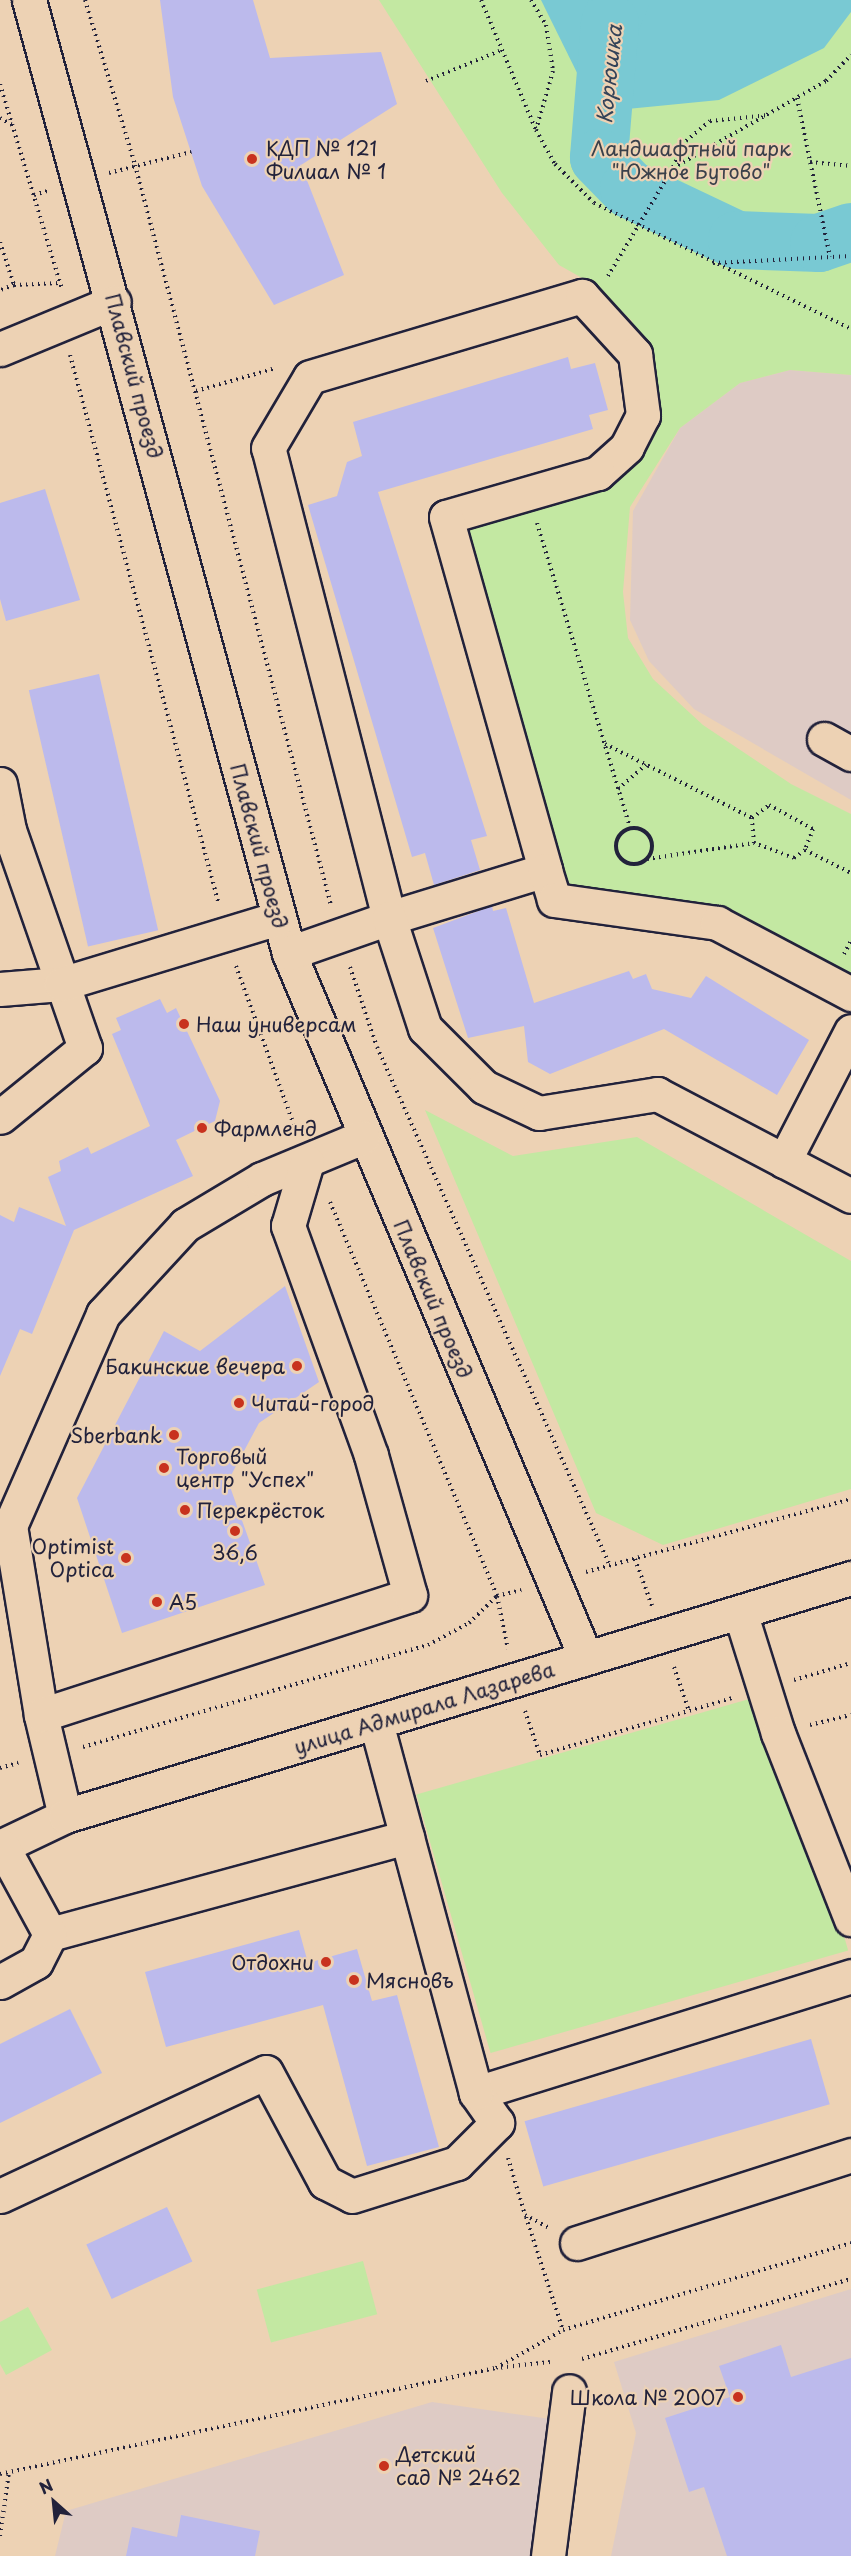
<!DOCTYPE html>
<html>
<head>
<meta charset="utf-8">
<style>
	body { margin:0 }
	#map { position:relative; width:851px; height:2556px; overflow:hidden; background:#edd2b4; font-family:"Playpen Sans",sans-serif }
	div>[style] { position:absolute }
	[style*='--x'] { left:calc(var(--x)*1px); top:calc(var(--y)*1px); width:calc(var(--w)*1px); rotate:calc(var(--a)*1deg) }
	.built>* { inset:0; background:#decbc5 }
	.green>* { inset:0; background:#c3e8a2; transform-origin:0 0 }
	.water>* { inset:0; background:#79c9d3 }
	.river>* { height:58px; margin:-29px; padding:0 29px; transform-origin:29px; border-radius:29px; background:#79c9d3 }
	.building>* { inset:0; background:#bcbaec; transform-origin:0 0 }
	.path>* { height:4px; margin-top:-2px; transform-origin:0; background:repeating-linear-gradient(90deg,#22223b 0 1.5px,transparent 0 6px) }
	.path>.ring { margin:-2px; padding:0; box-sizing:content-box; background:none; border:4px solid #22223b; border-radius:50% }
	.roads { filter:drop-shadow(2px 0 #22223b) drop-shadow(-2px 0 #22223b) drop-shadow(0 2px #22223b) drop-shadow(0 -2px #22223b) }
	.minor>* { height:33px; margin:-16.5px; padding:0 16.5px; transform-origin:16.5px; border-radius:16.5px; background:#edd2b4 }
	.dots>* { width:16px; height:16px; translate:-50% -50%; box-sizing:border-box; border:3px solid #edd2b4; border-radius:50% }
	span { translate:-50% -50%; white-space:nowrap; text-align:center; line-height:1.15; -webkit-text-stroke:4.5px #edd2b4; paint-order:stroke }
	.poi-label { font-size:20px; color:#22223b }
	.left { translate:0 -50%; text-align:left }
	.right { translate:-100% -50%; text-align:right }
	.park-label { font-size:20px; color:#3a404a }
	.street-label { font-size:20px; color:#22223b }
	.water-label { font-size:21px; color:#334359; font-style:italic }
	.north { position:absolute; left:24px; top:2472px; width:60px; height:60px; -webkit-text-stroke:4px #edd2b4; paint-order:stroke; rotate:333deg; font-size:16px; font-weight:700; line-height:24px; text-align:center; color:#22223b }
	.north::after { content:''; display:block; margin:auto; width:21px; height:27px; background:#22223b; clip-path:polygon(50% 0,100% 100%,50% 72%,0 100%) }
</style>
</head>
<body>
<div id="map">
	<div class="built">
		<div style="clip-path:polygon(790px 370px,851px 375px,851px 800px,694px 709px,649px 661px,630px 620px,633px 511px,680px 428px,740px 383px)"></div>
		<div style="clip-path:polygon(851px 2289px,851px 2556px,611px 2556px,636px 2433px,614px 2362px)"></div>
		<div style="clip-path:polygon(432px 2402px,557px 2420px,535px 2556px,55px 2556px,66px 2511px)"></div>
	</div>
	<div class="green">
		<div style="clip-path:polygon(379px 0,851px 0,851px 375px,790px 370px,740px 383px,680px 428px,630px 507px,623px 592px,628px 638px,653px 679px,703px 725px,791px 784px,851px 814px,851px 979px,568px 889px,464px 524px,601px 487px,654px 409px,632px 321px,591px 283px,559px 265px,502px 193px)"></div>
		<div style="clip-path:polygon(425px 1110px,513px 1156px,637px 1137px,851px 1261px,851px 1489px,663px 1545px,596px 1513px)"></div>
		<div style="left:774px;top:1692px;width:269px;height:372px;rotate:74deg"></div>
		<div style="left:363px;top:2261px;width:55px;height:110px;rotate:75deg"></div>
		<div style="clip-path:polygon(28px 2307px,52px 2350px,6px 2375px,0 2364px,0 2322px)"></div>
	</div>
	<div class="water">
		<div style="clip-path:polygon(541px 0,851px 0,851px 12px,824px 48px,719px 100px,617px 110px,589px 97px)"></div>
	</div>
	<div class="river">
		<div style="--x:620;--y:0;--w:25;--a:113"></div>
		<div style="--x:610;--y:23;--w:135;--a:94.7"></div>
		<div style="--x:599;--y:158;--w:43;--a:45.9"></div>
		<div style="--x:629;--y:189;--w:119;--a:25.3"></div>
		<div style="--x:737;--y:240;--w:82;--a:2.1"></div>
		<div style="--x:819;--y:243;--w:34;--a:-19"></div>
	</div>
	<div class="building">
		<div style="clip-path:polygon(160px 0,253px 0,270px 58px,381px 52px,397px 104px,301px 165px,344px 275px,274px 305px,202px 186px,173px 97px)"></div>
		<div style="clip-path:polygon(568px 357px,571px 369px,595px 363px,608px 410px,589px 415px,593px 429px,378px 492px,487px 836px,471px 840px,480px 870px,434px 885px,425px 853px,412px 857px,308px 505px,337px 496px,347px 462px,362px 456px,353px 422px)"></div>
		<div style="clip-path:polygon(45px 489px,80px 600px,6px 621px,0 599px,0 503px)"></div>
		<div style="left:99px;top:674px;width:263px;height:72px;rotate:77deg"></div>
		<div style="clip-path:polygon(492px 906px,493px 911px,506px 908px,534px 1003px,629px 971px,633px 979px,646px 974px,652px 989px,691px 998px,706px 976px,809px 1040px,777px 1095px,664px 1029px,550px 1074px,528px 1062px,524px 1026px,468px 1038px,433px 928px)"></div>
		<div style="clip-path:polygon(160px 999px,167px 1013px,176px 1008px,220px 1101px,215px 1121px,176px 1140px,193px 1176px,74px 1230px,32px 1334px,20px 1329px,0 1376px,0 1215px,14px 1222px,19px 1207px,66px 1226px,48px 1177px,61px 1171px,59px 1161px,88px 1147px,91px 1154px,150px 1126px,112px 1034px,121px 1030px,116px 1018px)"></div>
		<div style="clip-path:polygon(285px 1286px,319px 1382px,259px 1423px,228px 1481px,265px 1585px,122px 1633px,77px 1498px,164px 1331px,200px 1351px)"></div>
		<div style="clip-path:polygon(299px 1930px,308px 1963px,357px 1949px,372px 2001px,397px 1995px,439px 2147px,367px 2166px,323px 2005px,166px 2047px,145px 1972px)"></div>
		<div style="clip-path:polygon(70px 2009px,102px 2073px,0 2123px,0 2044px)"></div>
		<div style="left:811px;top:2039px;width:68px;height:298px;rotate:74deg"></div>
		<div style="left:167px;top:2207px;width:60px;height:89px;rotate:65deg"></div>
		<div style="clip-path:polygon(781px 2345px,791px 2377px,851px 2358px,851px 2556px,727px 2556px,704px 2487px,689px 2492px,665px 2418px,730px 2397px,719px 2366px)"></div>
		<div style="clip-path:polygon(181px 2515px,260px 2531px,255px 2556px,126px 2556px,132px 2527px,177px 2537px)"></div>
	</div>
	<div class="path">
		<div style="--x:85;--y:0;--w:172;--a:73.1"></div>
		<div style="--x:135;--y:165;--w:766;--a:75.17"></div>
		<div style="--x:481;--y:0;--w:141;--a:67.1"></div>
		<div style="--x:536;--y:130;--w:39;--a:61"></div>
		<div style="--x:555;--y:164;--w:55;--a:45"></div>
		<div style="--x:594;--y:203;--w:286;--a:26.1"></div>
		<div style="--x:531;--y:0;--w:29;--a:59"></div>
		<div style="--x:546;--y:25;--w:47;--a:81.3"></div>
		<div style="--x:553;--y:71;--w:61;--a:106.1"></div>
		<div style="--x:426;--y:81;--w:82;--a:-22.2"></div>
		<div style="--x:0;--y:84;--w:215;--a:73.2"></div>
		<div style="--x:797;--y:98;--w:162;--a:78.3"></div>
		<div style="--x:0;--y:118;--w:14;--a:30"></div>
		<div style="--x:810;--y:162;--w:41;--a:5.6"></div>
		<div style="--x:673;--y:167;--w:29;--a:-63"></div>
		<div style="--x:686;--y:141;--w:31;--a:-40"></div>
		<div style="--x:710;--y:121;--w:58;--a:-5.9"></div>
		<div style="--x:109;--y:173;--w:85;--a:-14.4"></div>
		<div style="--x:34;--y:195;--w:14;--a:-17"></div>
		<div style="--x:0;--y:242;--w:45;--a:72"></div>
		<div style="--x:14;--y:285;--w:15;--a:160"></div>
		<div style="--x:713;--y:263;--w:138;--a:-2.9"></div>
		<div style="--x:608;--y:276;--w:126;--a:-59"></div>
		<div style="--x:673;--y:168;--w:176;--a:-29.6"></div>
		<div style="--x:826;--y:81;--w:36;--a:-46"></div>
		<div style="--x:14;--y:285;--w:46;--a:-2.5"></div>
		<div style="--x:70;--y:355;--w:566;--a:74.83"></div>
		<div style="--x:196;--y:391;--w:83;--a:-16"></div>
		<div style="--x:537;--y:523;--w:319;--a:73"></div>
		<div style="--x:605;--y:744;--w:165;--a:26.7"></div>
		<div style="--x:618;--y:789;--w:37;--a:-41"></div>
		<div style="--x:769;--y:805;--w:50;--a:28.6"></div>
		<div style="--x:813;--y:829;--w:22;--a:111"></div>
		<div style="--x:805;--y:850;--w:14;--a:144"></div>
		<div style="--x:794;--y:858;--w:43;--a:-159.4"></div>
		<div style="--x:754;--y:843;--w:25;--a:-95"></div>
		<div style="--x:752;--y:818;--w:21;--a:-37"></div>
		<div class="ring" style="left:616px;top:828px;width:32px;height:32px"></div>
		<div style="--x:805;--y:850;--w:51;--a:26.6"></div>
		<div style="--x:647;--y:859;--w:108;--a:-8.5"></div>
		<div style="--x:844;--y:954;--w:15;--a:-62"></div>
		<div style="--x:236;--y:966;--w:176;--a:70"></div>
		<div style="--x:350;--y:967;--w:84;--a:71.4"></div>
		<div style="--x:377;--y:1047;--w:569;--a:65.82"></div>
		<div style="--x:330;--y:1202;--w:428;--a:67"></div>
		<div style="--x:497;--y:1596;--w:54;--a:78.3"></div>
		<div style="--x:635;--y:1559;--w:50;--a:70.1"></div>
		<div style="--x:586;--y:1572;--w:275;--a:-15.4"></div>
		<div style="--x:674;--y:1667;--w:46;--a:71.2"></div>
		<div style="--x:794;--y:1680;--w:59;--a:-16.6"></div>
		<div style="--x:525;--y:1711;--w:46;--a:71.2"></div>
		<div style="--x:540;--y:1755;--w:200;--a:-16.5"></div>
		<div style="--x:810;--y:1725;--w:42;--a:-13.7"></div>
		<div style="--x:83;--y:1747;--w:360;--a:-16.5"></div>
		<div style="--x:428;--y:1645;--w:47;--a:-28.2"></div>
		<div style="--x:469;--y:1623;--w:39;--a:-44"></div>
		<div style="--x:497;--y:1596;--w:25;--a:-14"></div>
		<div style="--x:0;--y:1768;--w:19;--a:-16"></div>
		<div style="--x:508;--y:2158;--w:59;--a:73.4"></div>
		<div style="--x:525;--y:2215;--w:26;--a:28"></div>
		<div style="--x:526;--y:2217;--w:119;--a:71.9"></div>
		<div style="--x:582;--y:2359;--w:281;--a:-16.6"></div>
		<div style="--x:550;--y:2362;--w:54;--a:173.7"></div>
		<div style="--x:496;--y:2368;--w:77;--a:-29.6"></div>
		<div style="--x:563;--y:2330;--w:301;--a:-16.8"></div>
		<div style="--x:0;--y:2474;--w:507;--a:-12.06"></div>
		<div style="--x:0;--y:2536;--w:65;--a:-82"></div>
	</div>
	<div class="roads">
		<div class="minor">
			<div style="--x:29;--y:0;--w:988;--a:74.74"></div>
			<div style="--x:289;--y:953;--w:765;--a:67.16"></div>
			<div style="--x:0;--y:349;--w:123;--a:-22.4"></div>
			<div style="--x:824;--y:739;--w:31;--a:29"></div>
			<div style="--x:0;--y:784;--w:47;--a:78.9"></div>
			<div style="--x:9;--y:830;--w:231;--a:70.8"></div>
			<div style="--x:85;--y:1048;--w:109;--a:140.9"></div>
			<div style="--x:545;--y:870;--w:163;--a:162.9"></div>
			<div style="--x:389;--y:918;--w:485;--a:-104.4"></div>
			<div style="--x:268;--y:448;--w:82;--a:-59.4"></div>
			<div style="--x:310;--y:377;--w:284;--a:-16.6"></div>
			<div style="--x:582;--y:296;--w:79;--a:47.6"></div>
			<div style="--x:635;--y:354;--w:62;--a:82.5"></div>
			<div style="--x:643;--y:415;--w:36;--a:117"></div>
			<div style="--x:627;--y:447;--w:39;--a:138"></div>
			<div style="--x:598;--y:473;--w:158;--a:163.9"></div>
			<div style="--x:446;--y:517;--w:367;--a:74.3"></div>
			<div style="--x:545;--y:870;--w:31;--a:73"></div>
			<div style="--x:554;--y:900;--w:165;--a:8"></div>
			<div style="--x:717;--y:923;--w:152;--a:27.9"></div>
			<div style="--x:289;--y:953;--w:106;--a:-19.3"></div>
			<div style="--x:389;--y:918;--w:116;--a:71.9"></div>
			<div style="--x:425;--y:1028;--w:83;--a:45"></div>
			<div style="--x:484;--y:1087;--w:61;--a:25.3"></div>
			<div style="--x:539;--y:1113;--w:120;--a:-9.1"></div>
			<div style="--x:657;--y:1094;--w:219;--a:27.7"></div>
			<div style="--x:0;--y:989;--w:61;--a:-4.7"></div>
			<div style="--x:61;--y:984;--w:227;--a:-16.9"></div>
			<div style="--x:784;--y:1161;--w:146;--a:-62.7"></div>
			<div style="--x:740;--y:1612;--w:127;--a:72.6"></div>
			<div style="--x:778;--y:1733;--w:200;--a:68.6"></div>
			<div style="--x:41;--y:1715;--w:192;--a:-99.3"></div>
			<div style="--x:10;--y:1526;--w:232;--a:-66.3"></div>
			<div style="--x:103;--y:1314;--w:121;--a:-47.3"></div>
			<div style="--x:185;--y:1225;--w:90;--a:-30.9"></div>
			<div style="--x:262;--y:1179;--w:109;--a:-22.6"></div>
			<div style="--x:65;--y:1816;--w:104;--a:-103.4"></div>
			<div style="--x:41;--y:1715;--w:388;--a:-18"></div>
			<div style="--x:410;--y:1595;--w:145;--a:-105.6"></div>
			<div style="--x:371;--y:1455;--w:244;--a:-109.9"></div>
			<div style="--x:288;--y:1226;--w:67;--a:-73.5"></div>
			<div style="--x:0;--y:1847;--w:72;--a:-25.5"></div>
			<div style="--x:65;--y:1816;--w:821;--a:-16.85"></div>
			<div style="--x:50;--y:1934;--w:370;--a:-15.2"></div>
			<div style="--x:0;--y:1982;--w:41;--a:-29.1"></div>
			<div style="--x:36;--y:1962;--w:31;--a:-63"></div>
			<div style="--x:50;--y:1934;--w:100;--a:-118.6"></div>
			<div style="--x:476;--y:2093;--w:393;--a:-17.3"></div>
			<div style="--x:0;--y:2196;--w:293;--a:-25"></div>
			<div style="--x:266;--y:2072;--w:125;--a:61.8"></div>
			<div style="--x:325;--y:2182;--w:30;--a:27"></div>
			<div style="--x:352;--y:2196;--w:110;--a:-17.4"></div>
			<div style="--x:457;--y:2163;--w:57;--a:-45"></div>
			<div style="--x:497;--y:2123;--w:37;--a:-125"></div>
			<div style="--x:476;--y:2093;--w:384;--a:-105.1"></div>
			<div style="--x:577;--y:2243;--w:288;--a:-17.8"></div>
			<div style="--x:548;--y:2556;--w:166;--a:-82.7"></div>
		</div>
	</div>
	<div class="dots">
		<div style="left:252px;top:159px;background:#c8321e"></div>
		<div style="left:184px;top:1024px;background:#c8321e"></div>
		<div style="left:202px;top:1128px;background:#c8321e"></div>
		<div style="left:297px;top:1366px;background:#c8321e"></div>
		<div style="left:239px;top:1403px;background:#c8321e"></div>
		<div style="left:174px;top:1435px;background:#c8321e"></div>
		<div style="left:164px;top:1468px;background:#c8321e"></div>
		<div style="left:185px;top:1510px;background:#c8321e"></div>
		<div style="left:235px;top:1531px;background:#c8321e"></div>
		<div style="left:126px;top:1558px;background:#c8321e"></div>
		<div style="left:157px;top:1602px;background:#c8321e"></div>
		<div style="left:326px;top:1962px;background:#c8321e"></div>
		<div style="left:354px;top:1980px;background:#c8321e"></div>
		<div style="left:738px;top:2397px;background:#c8321e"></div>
		<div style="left:384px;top:2466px;background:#c8321e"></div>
	</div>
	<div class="poi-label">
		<span class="left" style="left:266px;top:160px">КДП № 121<br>Филиал № 1</span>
		<span class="left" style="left:196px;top:1024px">Наш универсам</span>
		<span class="left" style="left:214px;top:1128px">Фармленд</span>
		<span class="right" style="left:285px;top:1366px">Бакинские вечера</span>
		<span class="left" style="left:251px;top:1403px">Читай-город</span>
		<span class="right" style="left:162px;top:1435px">Sberbank</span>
		<span class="left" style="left:176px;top:1468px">Торговый<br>центр "Успех"</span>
		<span class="left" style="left:197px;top:1510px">Перекрёсток</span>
		<span class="right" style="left:114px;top:1558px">Optimist<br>Optica</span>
		<span style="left:235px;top:1552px">36,6</span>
		<span class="left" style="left:169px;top:1602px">А5</span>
		<span class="right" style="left:314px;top:1962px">Отдохни</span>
		<span class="left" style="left:366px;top:1980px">Мясновъ</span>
		<span class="right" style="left:726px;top:2397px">Школа № 2007</span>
		<span class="left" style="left:396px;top:2466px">Детский<br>сад № 2462</span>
	</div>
	<div class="park-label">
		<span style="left:691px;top:160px">Ландшафтный парк<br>"Южное Бутово"</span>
	</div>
	<div class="street-label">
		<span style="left:134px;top:376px;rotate:75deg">Плавский проезд</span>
		<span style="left:259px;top:846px;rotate:75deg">Плавский проезд</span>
		<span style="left:433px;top:1299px;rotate:67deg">Плавский проезд</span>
		<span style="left:424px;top:1708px;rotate:-17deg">улица Адмирала Лазарева</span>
	</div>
	<div class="water-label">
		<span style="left:608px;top:74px;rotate:-84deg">Корюшка</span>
	</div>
	<div class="north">N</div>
</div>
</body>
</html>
